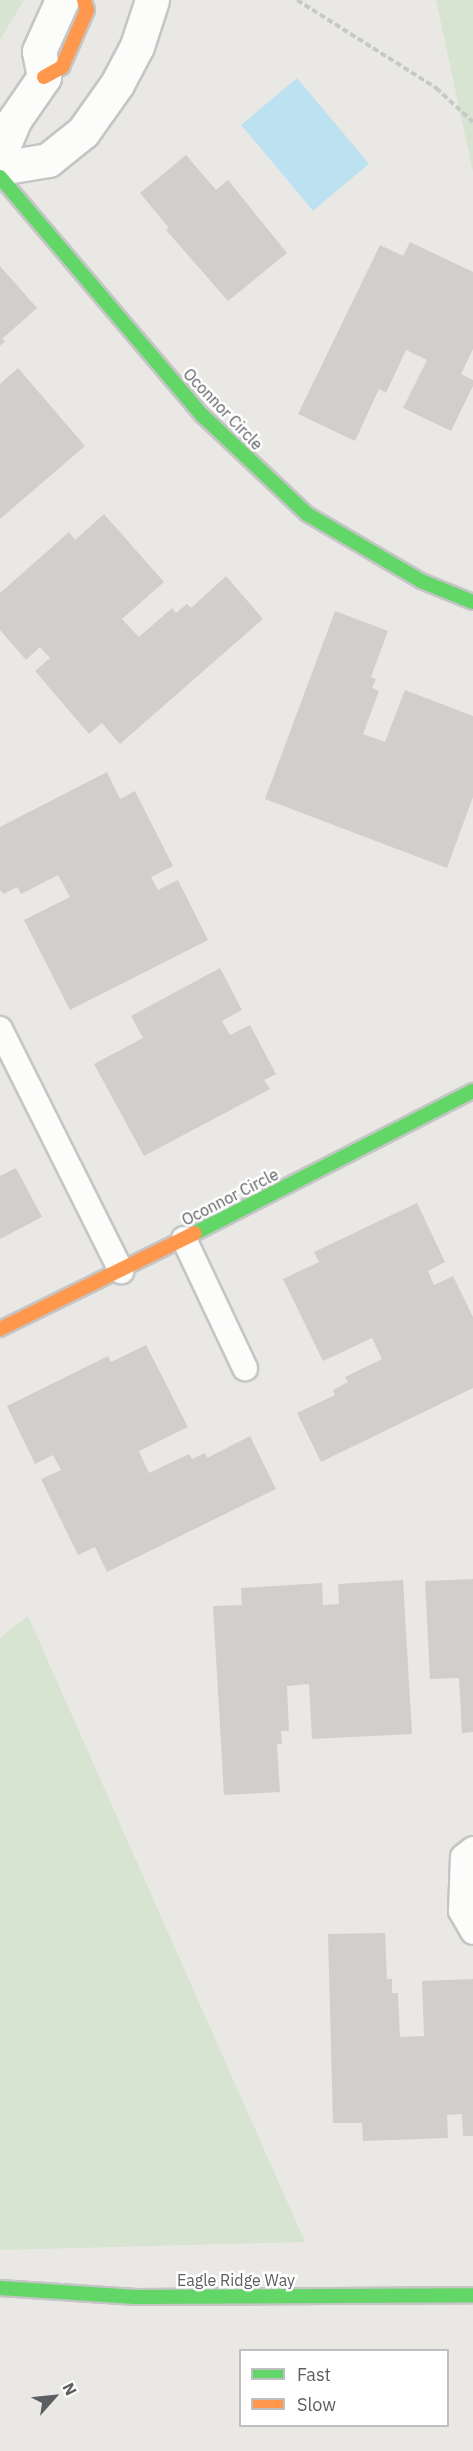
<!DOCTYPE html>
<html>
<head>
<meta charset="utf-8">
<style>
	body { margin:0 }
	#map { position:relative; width:473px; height:2451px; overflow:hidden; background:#eae8e5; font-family:"IBM Plex Sans",sans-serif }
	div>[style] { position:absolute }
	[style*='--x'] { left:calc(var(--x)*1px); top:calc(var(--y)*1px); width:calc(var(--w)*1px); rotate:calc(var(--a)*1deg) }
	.green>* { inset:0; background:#d6e4d1 }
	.water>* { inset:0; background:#bce2f1; transform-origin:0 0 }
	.building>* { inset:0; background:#d1cfce }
	.path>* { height:4px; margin-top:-2px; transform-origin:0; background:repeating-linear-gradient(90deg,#c6cac7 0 6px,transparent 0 9px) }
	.roads { filter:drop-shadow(2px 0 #c4c5c5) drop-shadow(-2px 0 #c4c5c5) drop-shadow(0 2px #c4c5c5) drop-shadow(0 -2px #c4c5c5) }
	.lane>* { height:24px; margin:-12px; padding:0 12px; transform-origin:12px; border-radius:12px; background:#fcfcfb }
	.street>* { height:33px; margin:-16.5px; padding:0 16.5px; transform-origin:16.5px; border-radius:16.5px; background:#fcfcfb }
	.fast>* { height:14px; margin:-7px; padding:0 7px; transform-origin:7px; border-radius:7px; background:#63d668 }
	.slow>* { height:14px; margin:-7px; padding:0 7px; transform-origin:7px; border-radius:7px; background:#ff974d }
	span { translate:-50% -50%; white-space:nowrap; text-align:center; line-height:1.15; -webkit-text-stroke:5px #fff; paint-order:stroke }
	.street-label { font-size:16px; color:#5b5f62 }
	.legend { position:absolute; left:239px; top:2349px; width:210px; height:78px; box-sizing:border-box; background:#fff; border:2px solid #bdbfc0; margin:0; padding:8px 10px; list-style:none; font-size:18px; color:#5b5f62 }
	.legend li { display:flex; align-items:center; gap:12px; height:30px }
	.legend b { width:30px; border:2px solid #bdbfc0 }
	.north { position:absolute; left:24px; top:2367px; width:60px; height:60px; -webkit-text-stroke:4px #fff; paint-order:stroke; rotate:63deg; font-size:16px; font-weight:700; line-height:24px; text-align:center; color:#5b5f62 }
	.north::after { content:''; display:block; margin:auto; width:21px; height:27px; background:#5b5f62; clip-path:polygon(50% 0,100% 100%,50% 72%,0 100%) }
</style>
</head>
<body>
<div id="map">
	<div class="green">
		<div style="clip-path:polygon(0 0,24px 0,0 40px)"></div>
		<div style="clip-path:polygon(436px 0,473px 0,473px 172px)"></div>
		<div style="clip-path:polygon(28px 1616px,305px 2242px,0 2250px,0 1638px)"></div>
	</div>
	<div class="water">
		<div style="left:297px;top:78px;width:112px;height:73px;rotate:50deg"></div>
	</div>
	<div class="building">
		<div style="clip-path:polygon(186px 155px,216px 190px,228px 180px,287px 253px,228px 301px,166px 230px,169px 228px,140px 193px)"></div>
		<div style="clip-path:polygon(410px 242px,473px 272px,473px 349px,461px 374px,473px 380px,473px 386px,451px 431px,403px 408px,427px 360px,406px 350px,386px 393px,379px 389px,355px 441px,298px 414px,380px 245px,403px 256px)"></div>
		<div style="clip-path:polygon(0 266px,37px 308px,2px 339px,5px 341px,0 346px)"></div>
		<div style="clip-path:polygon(18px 368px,85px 446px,0 519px,0 384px)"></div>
		<div style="clip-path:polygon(104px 514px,164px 582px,122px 619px,139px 637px,172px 608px,176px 613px,187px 604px,191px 608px,226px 576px,263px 619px,120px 744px,102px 723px,89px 734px,35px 671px,50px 658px,40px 647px,26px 660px,0 630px,0 593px,69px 532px,75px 540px)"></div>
		<div style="clip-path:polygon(335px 611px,388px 631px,371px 677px,376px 679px,372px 688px,379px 691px,363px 734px,385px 742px,405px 690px,473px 716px,473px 797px,447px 868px,265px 799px)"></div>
		<div style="clip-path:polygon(107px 772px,120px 799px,135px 791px,173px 866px,151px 877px,158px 890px,178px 880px,208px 940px,70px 1010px,24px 920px,70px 897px,58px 875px,21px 894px,17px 887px,4px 894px,0 890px,0 827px)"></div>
		<div style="clip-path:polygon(220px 968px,242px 1010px,222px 1021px,230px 1035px,250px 1025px,276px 1074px,264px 1080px,270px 1089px,144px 1156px,94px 1064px,143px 1038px,131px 1016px)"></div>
		<div style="clip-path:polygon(16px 1168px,42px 1217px,0 1239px,0 1176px)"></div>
		<div style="clip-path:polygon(417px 1203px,445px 1262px,428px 1271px,434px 1285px,453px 1276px,473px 1317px,473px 1388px,321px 1462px,297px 1413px,335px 1395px,333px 1390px,348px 1382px,345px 1377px,382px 1359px,372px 1338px,323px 1361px,283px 1279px,319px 1262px,314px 1252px)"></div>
		<div style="clip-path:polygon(146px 1345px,188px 1427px,139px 1451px,149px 1473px,189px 1454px,192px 1459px,205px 1453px,207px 1458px,250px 1436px,276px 1489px,107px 1572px,95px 1547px,78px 1555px,41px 1479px,61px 1470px,53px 1455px,35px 1464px,7px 1406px,108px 1356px,111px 1362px)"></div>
		<div style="clip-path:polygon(473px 1579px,473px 1732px,462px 1733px,459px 1678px,430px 1679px,425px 1581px)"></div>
		<div style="clip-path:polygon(403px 1580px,412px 1734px,312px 1739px,309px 1684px,287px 1686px,289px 1731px,281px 1731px,282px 1744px,277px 1744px,280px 1792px,224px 1795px,213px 1606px,242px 1605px,241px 1588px,322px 1583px,323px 1605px,339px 1604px,338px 1584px)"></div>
		<div style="clip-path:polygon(385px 1933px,387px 1979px,392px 1979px,392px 1993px,398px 1993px,400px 2037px,424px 2036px,422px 1981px,473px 1979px,473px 2136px,463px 2136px,462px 2114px,447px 2115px,448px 2138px,363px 2141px,362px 2123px,333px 2123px,328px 1934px)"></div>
	</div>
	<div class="path">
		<div style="--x:297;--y:0;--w:165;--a:32.3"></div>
		<div style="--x:436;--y:88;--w:50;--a:42.6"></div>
	</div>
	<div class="roads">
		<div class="lane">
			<div style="--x:0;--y:1029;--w:271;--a:63.4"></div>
			<div style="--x:184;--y:1239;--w:143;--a:64.7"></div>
			<div style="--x:473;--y:1849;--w:13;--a:141"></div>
			<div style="--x:463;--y:1857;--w:54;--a:92.1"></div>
			<div style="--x:461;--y:1911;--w:24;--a:60"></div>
		</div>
		<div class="street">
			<div style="--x:0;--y:154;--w:38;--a:-67"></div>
			<div style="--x:15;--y:119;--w:51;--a:-55.4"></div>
			<div style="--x:44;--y:77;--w:26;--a:-101"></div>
			<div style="--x:39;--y:51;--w:56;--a:-65.7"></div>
			<div style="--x:0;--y:168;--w:49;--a:-9.5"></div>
			<div style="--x:48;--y:160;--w:45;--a:-38.7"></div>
			<div style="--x:83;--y:132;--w:59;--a:-54.7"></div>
			<div style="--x:117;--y:84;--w:43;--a:-62.2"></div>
			<div style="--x:137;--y:46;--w:48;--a:-71.9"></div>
		</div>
		<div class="fast">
			<div style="--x:0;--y:177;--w:314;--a:49.7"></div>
			<div style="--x:203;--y:416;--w:143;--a:43.3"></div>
			<div style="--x:307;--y:514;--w:132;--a:30.4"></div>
			<div style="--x:421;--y:581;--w:56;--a:22"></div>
			<div style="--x:195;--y:1233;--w:312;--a:-27.1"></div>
			<div style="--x:0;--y:2288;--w:136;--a:3.8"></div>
			<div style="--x:136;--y:2297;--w:337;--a:-0.3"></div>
		</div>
		<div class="slow">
			<div style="--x:44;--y:77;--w:21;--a:-29"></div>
			<div style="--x:62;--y:67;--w:62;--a:-66.3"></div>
			<div style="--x:87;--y:10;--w:10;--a:-107"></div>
			<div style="--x:0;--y:1329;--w:217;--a:-26.2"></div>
		</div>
	</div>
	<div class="street-label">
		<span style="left:223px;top:409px;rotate:46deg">Oconnor Circle</span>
		<span style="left:230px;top:1197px;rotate:-27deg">Oconnor Circle</span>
		<span style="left:236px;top:2280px">Eagle Ridge Way</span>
	</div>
	<ul class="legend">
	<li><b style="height:8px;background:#63d668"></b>Fast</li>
	<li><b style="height:8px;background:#ff974d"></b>Slow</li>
	</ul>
	<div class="north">N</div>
</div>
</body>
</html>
